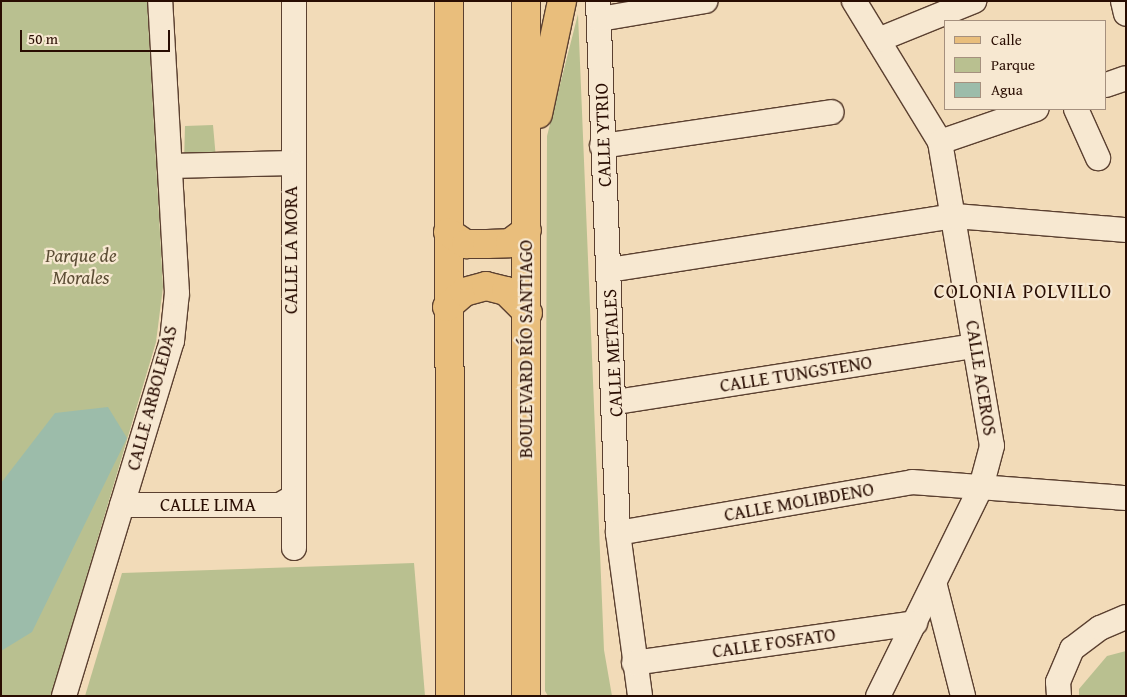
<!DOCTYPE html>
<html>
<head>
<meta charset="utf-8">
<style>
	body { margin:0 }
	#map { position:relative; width:1127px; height:697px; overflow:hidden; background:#f2dbb8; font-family:"Gentium Book Plus",serif }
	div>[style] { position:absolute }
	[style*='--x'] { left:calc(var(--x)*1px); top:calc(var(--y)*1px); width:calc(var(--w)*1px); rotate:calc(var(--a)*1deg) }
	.green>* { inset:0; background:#b9c090 }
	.water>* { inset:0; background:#9cbcaa }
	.roads { filter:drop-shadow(1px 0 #5b4030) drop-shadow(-1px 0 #5b4030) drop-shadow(0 1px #5b4030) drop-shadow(0 -1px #5b4030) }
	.street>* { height:24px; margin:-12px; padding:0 12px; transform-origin:12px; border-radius:12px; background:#f7e8d1 }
	.primary>* { height:28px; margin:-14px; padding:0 14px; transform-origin:14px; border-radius:14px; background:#e9be7c }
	span { translate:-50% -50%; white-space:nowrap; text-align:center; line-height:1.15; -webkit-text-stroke:4.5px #f7e8d1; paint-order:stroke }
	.street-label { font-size:19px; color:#290d02 }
	.park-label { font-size:19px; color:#5b4c34; font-style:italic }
	.neighbourhood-label { font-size:20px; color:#290d02; letter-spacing:1px }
	.frame { position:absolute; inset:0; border:2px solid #290d02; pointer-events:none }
	.legend { position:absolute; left:944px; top:20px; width:162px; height:90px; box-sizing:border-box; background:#f7e8d1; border:1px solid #a5907e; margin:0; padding:6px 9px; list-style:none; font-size:15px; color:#290d02 }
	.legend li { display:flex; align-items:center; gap:10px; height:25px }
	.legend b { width:25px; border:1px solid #a5907e }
	.scale { position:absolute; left:20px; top:30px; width:150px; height:22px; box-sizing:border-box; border:2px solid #290d02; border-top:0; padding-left:6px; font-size:15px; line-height:18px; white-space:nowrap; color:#290d02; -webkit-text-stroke:4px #f7e8d1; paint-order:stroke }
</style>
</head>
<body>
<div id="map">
	<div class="green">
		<div style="clip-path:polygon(1px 1px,147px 1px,163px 287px,156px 342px,51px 696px,1px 696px)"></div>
		<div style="clip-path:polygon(578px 14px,604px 650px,612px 696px,548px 696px,545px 691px,547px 136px)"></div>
		<div style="clip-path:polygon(213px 125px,216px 159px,184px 162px,185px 126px)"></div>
		<div style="clip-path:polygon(414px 563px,425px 696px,85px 696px,122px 573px)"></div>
		<div style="clip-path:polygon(1126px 651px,1126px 696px,1079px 696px,1079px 689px,1107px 656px)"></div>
	</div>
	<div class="water">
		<div style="clip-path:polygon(108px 407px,127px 438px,32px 632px,1px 651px,1px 483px,55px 413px)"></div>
	</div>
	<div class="roads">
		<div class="street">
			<div style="--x:294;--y:1;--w:547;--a:90"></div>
			<div style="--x:598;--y:1;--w:532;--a:87.85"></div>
			<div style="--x:618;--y:533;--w:164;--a:82.3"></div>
			<div style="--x:854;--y:1;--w:165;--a:58.6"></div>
			<div style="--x:940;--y:142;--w:308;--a:80.3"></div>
			<div style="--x:992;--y:446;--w:42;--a:105"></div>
			<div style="--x:981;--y:487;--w:233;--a:116.2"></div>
			<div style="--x:1123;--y:1;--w:13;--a:77"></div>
			<div style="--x:600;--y:19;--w:107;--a:-9.7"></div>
			<div style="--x:878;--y:40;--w:104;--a:-22.1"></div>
			<div style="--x:1106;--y:85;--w:21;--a:-19"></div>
			<div style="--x:1076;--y:109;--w:54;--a:65.8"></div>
			<div style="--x:940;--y:142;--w:102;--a:-19"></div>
			<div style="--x:602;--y:146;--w:232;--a:-8.4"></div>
			<div style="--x:172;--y:166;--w:119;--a:-1.4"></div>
			<div style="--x:609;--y:270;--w:350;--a:-8.9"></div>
			<div style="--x:955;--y:216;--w:172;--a:4.7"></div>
			<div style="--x:616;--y:402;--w:363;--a:-8.9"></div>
			<div style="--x:122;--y:505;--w:158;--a:0"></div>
			<div style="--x:280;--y:505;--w:14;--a:-30"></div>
			<div style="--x:618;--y:533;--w:298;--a:-9.8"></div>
			<div style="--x:912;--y:482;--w:215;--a:4.3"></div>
			<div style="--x:935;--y:586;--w:114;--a:75.7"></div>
			<div style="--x:634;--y:663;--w:284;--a:-8.1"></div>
			<div style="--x:64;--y:696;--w:371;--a:-73.1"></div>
			<div style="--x:172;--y:341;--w:48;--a:-84.1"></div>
			<div style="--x:177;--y:293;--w:292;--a:-93.3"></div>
			<div style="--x:1059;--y:696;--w:14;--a:-94"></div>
			<div style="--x:1058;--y:682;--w:36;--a:-67"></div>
			<div style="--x:1072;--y:649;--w:35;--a:-37"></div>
			<div style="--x:1100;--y:628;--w:28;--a:-23"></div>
		</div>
		<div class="primary">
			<div style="--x:449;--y:1;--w:695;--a:89.92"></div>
			<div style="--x:538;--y:114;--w:116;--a:-78"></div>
			<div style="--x:448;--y:232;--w:22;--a:34"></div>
			<div style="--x:466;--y:244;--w:21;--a:0"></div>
			<div style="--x:487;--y:244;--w:23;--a:-2"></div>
			<div style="--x:510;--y:243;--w:21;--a:-37"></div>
			<div style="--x:447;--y:307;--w:23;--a:-41"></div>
			<div style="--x:464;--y:292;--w:23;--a:-15"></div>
			<div style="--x:486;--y:286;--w:21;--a:14"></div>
			<div style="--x:506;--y:291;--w:31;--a:45"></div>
			<div style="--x:526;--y:696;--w:695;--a:-90"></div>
		</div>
	</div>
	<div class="street-label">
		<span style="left:603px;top:135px;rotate:-92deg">CALLE YTRIO</span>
		<span style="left:291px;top:250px;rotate:-90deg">CALLE LA MORA</span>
		<span style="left:526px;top:349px;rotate:-90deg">BOULEVARD RÍO SANTIAGO</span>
		<span style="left:613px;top:353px;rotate:-93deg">CALLE METALES</span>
		<span style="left:796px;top:374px;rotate:-9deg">CALLE TUNGSTENO</span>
		<span style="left:981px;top:378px;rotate:81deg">CALLE ACEROS</span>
		<span style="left:152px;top:398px;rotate:-75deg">CALLE ARBOLEDAS</span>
		<span style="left:799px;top:502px;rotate:-10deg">CALLE MOLIBDENO</span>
		<span style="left:208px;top:505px">CALLE LIMA</span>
		<span style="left:774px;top:643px;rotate:-8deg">CALLE FOSFATO</span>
	</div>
	<div class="park-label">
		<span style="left:81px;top:267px">Parque de<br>Morales</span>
	</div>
	<div class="neighbourhood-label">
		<span style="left:1023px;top:290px">COLONIA POLVILLO</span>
	</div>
	<div class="frame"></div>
	<ul class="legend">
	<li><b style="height:6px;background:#e9be7c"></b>Calle</li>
	<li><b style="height:14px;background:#b9c090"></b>Parque</li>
	<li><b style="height:14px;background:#9cbcaa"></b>Agua</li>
	</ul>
	<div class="scale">50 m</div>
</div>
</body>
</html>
